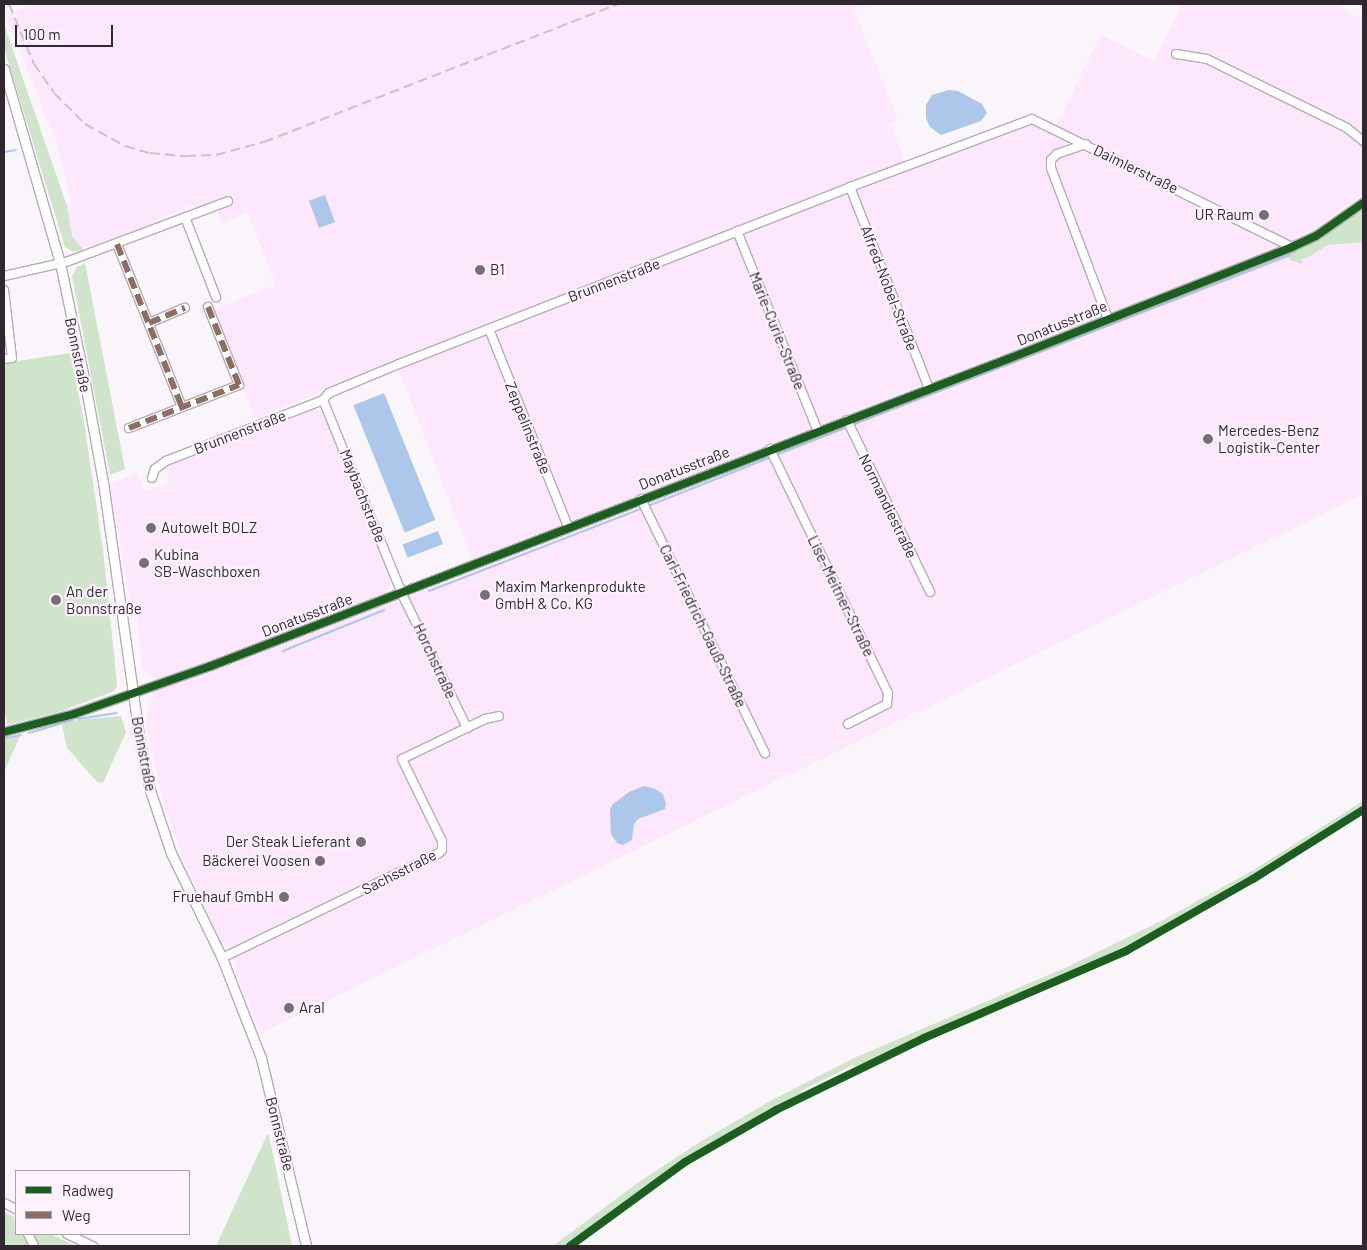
<!DOCTYPE html>
<html>
<head>
<meta charset="utf-8">
<style>
	body { margin:0 }
	#map { position:relative; width:1367px; height:1250px; overflow:hidden; background:#faf5fa; font-family:Barlow,sans-serif }
	div>[style] { position:absolute }
	[style*='--x'] { left:calc(var(--x)*1px); top:calc(var(--y)*1px); width:calc(var(--w)*1px); rotate:calc(var(--a)*1deg) }
	.built>* { inset:0; background:#fce7fd }
	.green>* { inset:0; background:#d0e4cc }
	.water>* { inset:0; background:#acc7e9; transform-origin:0 0 }
	.stream>* { height:2px; margin:-1px; padding:0 1px; transform-origin:1px; border-radius:1px; background:#acc7e9 }
	.roads { filter:drop-shadow(1px 0 #b4adb5) drop-shadow(-1px 0 #b4adb5) drop-shadow(0 1px #b4adb5) drop-shadow(0 -1px #b4adb5) }
	.minor>* { height:8px; margin:-4px; padding:0 4px; transform-origin:4px; border-radius:4px; background:#fefefe }
	.major>* { height:9px; margin:-4.5px; padding:0 4.5px; transform-origin:4.5px; border-radius:4.5px; background:#fefefe }
	.rail>* { height:2px; margin-top:-1px; transform-origin:0; background:repeating-linear-gradient(90deg,#c7c5c7 0 10px,transparent 0 15px) }
	.quiet>* { height:6px; margin-top:-3px; transform-origin:0; background:repeating-linear-gradient(90deg,#8d6e63 0 12px,transparent 0 18px) }
	.cycleway>* { height:8px; margin:-4px; padding:0 4px; transform-origin:4px; border-radius:4px; background:#1b5e20 }
	.dots>* { width:14px; height:14px; translate:-50% -50%; box-sizing:border-box; border:2px solid #fdf2fd; border-radius:50% }
	span { translate:-50% -50%; white-space:nowrap; text-align:center; line-height:1.15; -webkit-text-stroke:4.5px #fdf2fd; paint-order:stroke }
	.street-label { font-size:15px; color:#312731 }
	.poi-label { font-size:15px; color:#312731 }
	.right { translate:-100% -50%; text-align:right }
	.left { translate:0 -50%; text-align:left }
	.frame { position:absolute; inset:0; border:5px solid #312731; pointer-events:none }
	.legend { position:absolute; left:15px; top:1170px; width:175px; height:65px; box-sizing:border-box; background:#fdf2fd; border:1px solid #aba1ab; margin:0; padding:6px 9px; list-style:none; font-size:15px; color:#312731 }
	.legend li { display:flex; align-items:center; gap:10px; height:25px }
	.legend b { width:25px; border:1px solid #aba1ab }
	.scale { position:absolute; left:15px; top:25px; width:98px; height:22px; box-sizing:border-box; border:2px solid #312731; border-top:0; padding-left:6px; font-size:15px; line-height:18px; white-space:nowrap; color:#312731; -webkit-text-stroke:4px #fdf2fd; paint-order:stroke }
</style>
</head>
<body>
<div id="map">
	<div class="built">
		<div style="clip-path:polygon(35px 4px,870px 4px,854px 10px,898px 120px,890px 124px,907px 165px,716px 235px,712px 237px,713px 239px,626px 273px,625px 270px,619px 272px,620px 275px,255px 418px,212px 310px,276px 285px,248px 214px,247px 212px,222px 224px,217px 211px,209px 214px,205px 205px,199px 208px,193px 205px,151px 222px,150px 227px,98px 245px,83px 247px,72px 236px,67px 206px,72px 208px,69px 192px,56px 141px,6px 15px)"></div>
		<div style="clip-path:polygon(1182px 4px,1336px 4px,1363px 20px,1363px 194px,1317px 227px,1290px 241px,1287px 253px,1302px 263px,1301px 259px,1307px 258px,1328px 245px,1363px 242px,1363px 494px,261px 1033px,235px 970px,237px 960px,221px 940px,185px 863px,163px 801px,146px 725px,149px 704px,153px 699px,151px 676px,144px 671px,142px 667px,137px 618px,128px 591px,110px 485px,137px 473px,145px 492px,169px 483px,167px 472px,174px 462px,315px 409px,324px 412px,327px 417px,390px 577px,390px 586px,386px 593px,472px 559px,398px 368px,1027px 123px,1036px 123px,1053px 132px,1101px 35px,1154px 61px)"></div>
	</div>
	<div class="green">
		<div style="clip-path:polygon(4px 24px,67px 206px,72px 236px,84px 250px,74px 252px,65px 247px,4px 48px)"></div>
		<div style="clip-path:polygon(1363px 206px,1363px 242px,1328px 245px,1307px 258px,1301px 259px,1303px 264px,1290px 260px,1287px 253px,1317px 239px)"></div>
		<div style="clip-path:polygon(85px 263px,125px 469px,110px 475px,72px 276px,77px 267px)"></div>
		<div style="clip-path:polygon(70px 353px,84px 422px,103px 550px,117px 683px,116px 689px,112px 692px,62px 711px,7px 725px,4px 707px,4px 363px)"></div>
		<div style="clip-path:polygon(121px 716px,126px 732px,103px 783px,97px 782px,67px 748px,62px 725px,77px 720px)"></div>
		<div style="clip-path:polygon(20px 736px,4px 772px,4px 739px)"></div>
		<div style="clip-path:polygon(1363px 801px,1363px 808px,1175px 924px,1173px 922px,1122px 948px,1123px 951px,1076px 972px,943px 1027px,855px 1067px,853px 1065px,801px 1091px,802px 1094px,692px 1156px,648px 1185px,568px 1246px,553px 1246px,636px 1184px,703px 1140px,772px 1100px,854px 1058px,1067px 967px,1163px 920px,1255px 869px)"></div>
		<div style="clip-path:polygon(267px 1135px,269px 1135px,292px 1246px,216px 1246px)"></div>
		<div style="clip-path:polygon(4px 1212px,14px 1217px,16px 1234px,24px 1234px,30px 1246px,4px 1246px)"></div>
		<div style="clip-path:polygon(30px 1234px,50px 1234px,76px 1246px,36px 1246px)"></div>
	</div>
	<div class="water">
		<div style="clip-path:polygon(949px 90px,958px 91px,982px 104px,987px 113px,981px 121px,941px 135px,930px 127px,926px 118px,926px 105px,932px 95px)"></div>
		<div style="left:325px;top:195px;width:29px;height:17px;rotate:70deg"></div>
		<div style="left:384px;top:393px;width:137px;height:33px;rotate:68deg"></div>
		<div style="left:438px;top:531px;width:14px;height:38px;rotate:69deg"></div>
		<div style="clip-path:polygon(644px 786px,655px 789px,663px 794px,666px 804px,665px 809px,638px 819px,634px 824px,632px 840px,623px 845px,617px 843px,611px 834px,610px 810px,612px 805px,629px 792px)"></div>
	</div>
	<div class="stream">
		<div style="--x:4;--y:152;--w:12;--a:-9"></div>
		<div style="--x:852;--y:425;--w:470;--a:-21.2"></div>
		<div style="--x:776;--y:455;--w:77;--a:-21.3"></div>
		<div style="--x:648;--y:506;--w:132;--a:-21.7"></div>
		<div style="--x:429;--y:591;--w:230;--a:-21.2"></div>
		<div style="--x:283;--y:651;--w:109;--a:-22.1"></div>
		<div style="--x:78;--y:719;--w:39;--a:-9"></div>
		<div style="--x:29;--y:733;--w:46;--a:-16.5"></div>
		<div style="--x:6;--y:738;--w:15;--a:-11"></div>
	</div>
	<div class="roads">
		<div class="minor">
			<div style="--x:1176;--y:54;--w:31;--a:9"></div>
			<div style="--x:1207;--y:59;--w:156;--a:26.2"></div>
			<div style="--x:1347;--y:128;--w:21;--a:39"></div>
			<div style="--x:1086;--y:144;--w:31;--a:161"></div>
			<div style="--x:1057;--y:154;--w:8;--a:135"></div>
			<div style="--x:1051;--y:160;--w:8;--a:90"></div>
			<div style="--x:1051;--y:168;--w:161;--a:69.3"></div>
			<div style="--x:850;--y:187;--w:217;--a:68.6"></div>
			<div style="--x:185;--y:217;--w:86;--a:68.8"></div>
			<div style="--x:737;--y:231;--w:216;--a:68"></div>
			<div style="--x:117;--y:244;--w:175;--a:68.3"></div>
			<div style="--x:4;--y:276;--w:64;--a:-12.7"></div>
			<div style="--x:66;--y:262;--w:173;--a:-20.6"></div>
			<div style="--x:4;--y:290;--w:68;--a:83.3"></div>
			<div style="--x:12;--y:358;--w:8;--a:173"></div>
			<div style="--x:149;--y:323;--w:39;--a:-23"></div>
			<div style="--x:489;--y:329;--w:213;--a:68.2"></div>
			<div style="--x:323;--y:400;--w:209;--a:67.8"></div>
			<div style="--x:402;--y:594;--w:149;--a:64.1"></div>
			<div style="--x:847;--y:420;--w:191;--a:64.2"></div>
			<div style="--x:129;--y:428;--w:118;--a:-21.4"></div>
			<div style="--x:239;--y:385;--w:84;--a:-111.7"></div>
			<div style="--x:770;--y:449;--w:271;--a:64.2"></div>
			<div style="--x:888;--y:693;--w:11;--a:95"></div>
			<div style="--x:887;--y:704;--w:44;--a:152.9"></div>
			<div style="--x:152;--y:478;--w:9;--a:-72"></div>
			<div style="--x:155;--y:469;--w:14;--a:-36"></div>
			<div style="--x:166;--y:461;--w:168;--a:-21.2"></div>
			<div style="--x:323;--y:400;--w:9;--a:-49"></div>
			<div style="--x:329;--y:393;--w:76;--a:-22.5"></div>
			<div style="--x:399;--y:364;--w:484;--a:-21.4"></div>
			<div style="--x:850;--y:187;--w:194;--a:-20.5"></div>
			<div style="--x:1032;--y:119;--w:290;--a:26.2"></div>
			<div style="--x:641;--y:499;--w:283;--a:64"></div>
			<div style="--x:4;--y:732;--w:72;--a:-14.4"></div>
			<div style="--x:74;--y:714;--w:145;--a:-19.3"></div>
			<div style="--x:211;--y:666;--w:854;--a:-21.07"></div>
			<div style="--x:1008;--y:359;--w:305;--a:-21.5"></div>
			<div style="--x:1292;--y:247;--w:26;--a:-25"></div>
			<div style="--x:1316;--y:236;--w:57;--a:-35.1"></div>
			<div style="--x:222;--y:958;--w:241;--a:-25.8"></div>
			<div style="--x:439;--y:853;--w:4;--a:-45"></div>
			<div style="--x:442;--y:850;--w:9;--a:-90"></div>
			<div style="--x:442;--y:841;--w:91;--a:-116"></div>
			<div style="--x:402;--y:759;--w:92;--a:-25.7"></div>
			<div style="--x:485;--y:719;--w:14;--a:-12"></div>
			<div style="--x:4;--y:1203;--w:13;--a:27"></div>
			<div style="--x:28;--y:1234;--w:13;--a:63"></div>
			<div style="--x:67;--y:1234;--w:29;--a:25"></div>
		</div>
		<div class="major">
			<div style="--x:4;--y:69;--w:202;--a:73.9"></div>
			<div style="--x:60;--y:263;--w:123;--a:78.2"></div>
			<div style="--x:85;--y:383;--w:101;--a:79.7"></div>
			<div style="--x:103;--y:482;--w:263;--a:81.9"></div>
			<div style="--x:140;--y:742;--w:46;--a:78.7"></div>
			<div style="--x:149;--y:787;--w:70;--a:71.6"></div>
			<div style="--x:171;--y:853;--w:117;--a:64.1"></div>
			<div style="--x:222;--y:958;--w:107;--a:68.7"></div>
			<div style="--x:261;--y:1058;--w:193;--a:76.5"></div>
		</div>
	</div>
	<div class="rail">
		<div style="--x:9;--y:4;--w:65;--a:67.4"></div>
		<div style="--x:34;--y:64;--w:35;--a:55"></div>
		<div style="--x:54;--y:93;--w:44;--a:45"></div>
		<div style="--x:85;--y:124;--w:46;--a:28.8"></div>
		<div style="--x:125;--y:146;--w:26;--a:16"></div>
		<div style="--x:150;--y:153;--w:36;--a:5"></div>
		<div style="--x:186;--y:156;--w:30;--a:-2"></div>
		<div style="--x:216;--y:155;--w:50;--a:-15.2"></div>
		<div style="--x:264;--y:142;--w:380;--a:-21.3"></div>
	</div>
	<div class="quiet">
		<div style="--x:117;--y:244;--w:175;--a:68.3"></div>
		<div style="--x:149;--y:323;--w:39;--a:-23"></div>
		<div style="--x:129;--y:428;--w:118;--a:-21.4"></div>
		<div style="--x:239;--y:385;--w:84;--a:-111.7"></div>
	</div>
	<div class="cycleway">
		<div style="--x:4;--y:732;--w:72;--a:-14.4"></div>
		<div style="--x:74;--y:714;--w:145;--a:-19.3"></div>
		<div style="--x:211;--y:666;--w:854;--a:-21.07"></div>
		<div style="--x:1008;--y:359;--w:305;--a:-21.5"></div>
		<div style="--x:1292;--y:247;--w:26;--a:-25"></div>
		<div style="--x:1316;--y:236;--w:57;--a:-35.1"></div>
		<div style="--x:570;--y:1246;--w:142;--a:-36.1"></div>
		<div style="--x:685;--y:1162;--w:105;--a:-29.7"></div>
		<div style="--x:776;--y:1110;--w:165;--a:-25.9"></div>
		<div style="--x:924;--y:1038;--w:220;--a:-23.3"></div>
		<div style="--x:1126;--y:951;--w:146;--a:-29.6"></div>
		<div style="--x:1253;--y:879;--w:130;--a:-32.1"></div>
	</div>
	<div class="dots">
		<div style="left:1264px;top:215px;background:#776f77"></div>
		<div style="left:480px;top:270px;background:#776f77"></div>
		<div style="left:1208px;top:439px;background:#776f77"></div>
		<div style="left:151px;top:528px;background:#776f77"></div>
		<div style="left:144px;top:563px;background:#776f77"></div>
		<div style="left:485px;top:595px;background:#776f77"></div>
		<div style="left:56px;top:600px;background:#776f77"></div>
		<div style="left:361px;top:842px;background:#776f77"></div>
		<div style="left:320px;top:861px;background:#776f77"></div>
		<div style="left:284px;top:897px;background:#776f77"></div>
		<div style="left:289px;top:1008px;background:#776f77"></div>
	</div>
	<div class="street-label">
		<span style="left:1136px;top:169px;rotate:26deg">Daimlerstraße</span>
		<span style="left:614px;top:280px;rotate:-21deg">Brunnenstraße</span>
		<span style="left:889px;top:288px;rotate:69deg">Alfred-Nobel-Straße</span>
		<span style="left:1062px;top:323px;rotate:-22deg">Donatusstraße</span>
		<span style="left:777px;top:331px;rotate:68deg">Marie-Curie-Straße</span>
		<span style="left:78px;top:355px;rotate:78deg">Bonnstraße</span>
		<span style="left:528px;top:428px;rotate:68deg">Zeppelinstraße</span>
		<span style="left:240px;top:432px;rotate:-21deg">Brunnenstraße</span>
		<span style="left:684px;top:468px;rotate:-21deg">Donatusstraße</span>
		<span style="left:363px;top:496px;rotate:68deg">Maybachstraße</span>
		<span style="left:888px;top:506px;rotate:64deg">Normandiestraße</span>
		<span style="left:841px;top:596px;rotate:64deg">Lise-Meitner-Straße</span>
		<span style="left:307px;top:615px;rotate:-21deg">Donatusstraße</span>
		<span style="left:703px;top:626px;rotate:64deg">Carl-Friedrich-Gauß-Straße</span>
		<span style="left:435px;top:661px;rotate:65deg">Horchstraße</span>
		<span style="left:144px;top:754px;rotate:79deg">Bonnstraße</span>
		<span style="left:399px;top:872px;rotate:-27deg">Sachsstraße</span>
		<span style="left:280px;top:1134px;rotate:76deg">Bonnstraße</span>
	</div>
	<div class="poi-label">
		<span class="right" style="left:1254px;top:215px">UR Raum</span>
		<span class="left" style="left:490px;top:270px">B1</span>
		<span class="left" style="left:1218px;top:439px">Mercedes-Benz<br>Logistik-Center</span>
		<span class="left" style="left:161px;top:528px">Autowelt BOLZ</span>
		<span class="left" style="left:154px;top:563px">Kubina<br>SB-Waschboxen</span>
		<span class="left" style="left:495px;top:595px">Maxim Markenprodukte<br>GmbH &amp; Co. KG</span>
		<span class="left" style="left:66px;top:600px">An der<br>Bonnstraße</span>
		<span class="right" style="left:351px;top:842px">Der Steak Lieferant</span>
		<span class="right" style="left:310px;top:861px">Bäckerei Voosen</span>
		<span class="right" style="left:274px;top:897px">Fruehauf GmbH</span>
		<span class="left" style="left:299px;top:1008px">Aral</span>
	</div>
	<div class="frame"></div>
	<ul class="legend">
	<li><b style="height:6px;background:#1b5e20"></b>Radweg</li>
	<li><b style="height:6px;background:#8d6e63"></b>Weg</li>
	</ul>
	<div class="scale">100 m</div>
</div>
</body>
</html>
